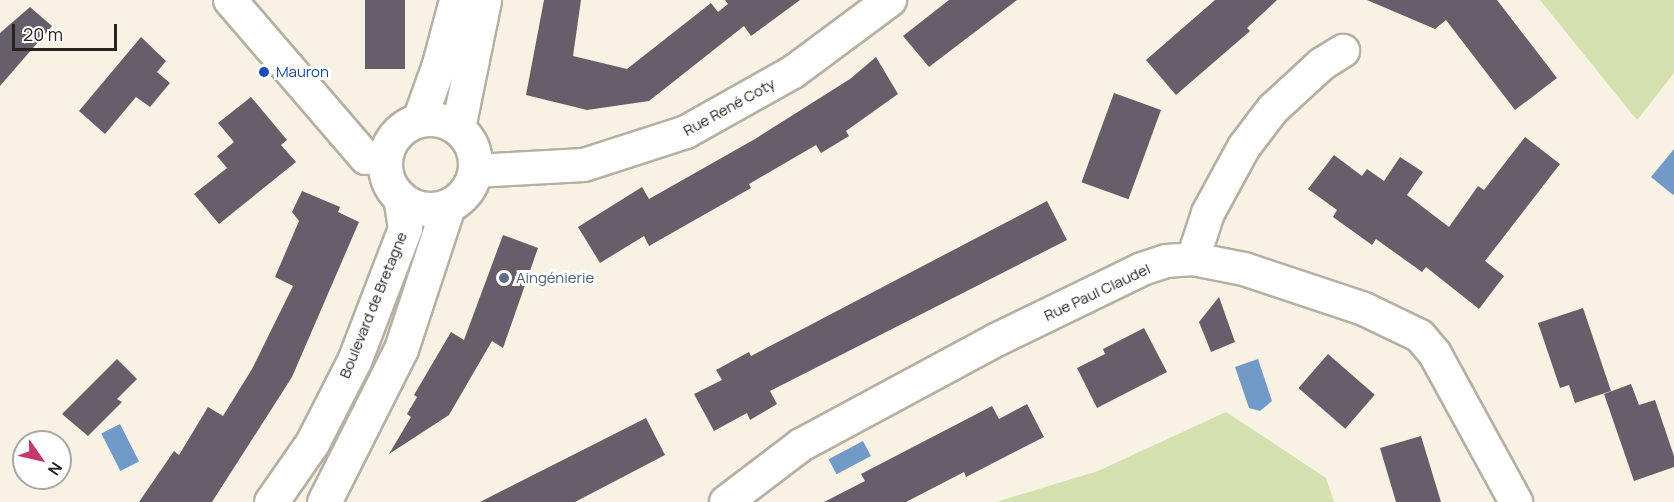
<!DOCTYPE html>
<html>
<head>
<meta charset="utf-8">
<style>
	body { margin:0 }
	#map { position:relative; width:1674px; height:502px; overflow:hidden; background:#f7f2e3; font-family:Manrope,sans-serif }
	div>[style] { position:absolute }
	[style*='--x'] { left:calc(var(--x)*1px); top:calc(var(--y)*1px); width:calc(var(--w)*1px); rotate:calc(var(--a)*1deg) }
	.green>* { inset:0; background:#d4e0ad }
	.water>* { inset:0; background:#729ac9; transform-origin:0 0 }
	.building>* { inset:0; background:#665e69; transform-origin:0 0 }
	.roads { filter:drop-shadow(2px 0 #b5b0a3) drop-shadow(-2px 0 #b5b0a3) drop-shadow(0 2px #b5b0a3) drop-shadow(0 -2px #b5b0a3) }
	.minor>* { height:32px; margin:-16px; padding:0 16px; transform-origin:16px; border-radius:16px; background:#fff }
	.secondary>* { height:33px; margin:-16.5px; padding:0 16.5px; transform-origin:16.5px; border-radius:16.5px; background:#fff }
	.secondary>.ring { margin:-16.5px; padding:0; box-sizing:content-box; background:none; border:33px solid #fff; border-radius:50% }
	.dots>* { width:16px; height:16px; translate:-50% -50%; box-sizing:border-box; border:3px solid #fff; border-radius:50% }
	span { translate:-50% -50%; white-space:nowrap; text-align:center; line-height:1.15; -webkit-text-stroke:6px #fff; paint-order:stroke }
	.transit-label { font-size:15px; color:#164399 }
	.left { translate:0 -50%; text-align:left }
	.street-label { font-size:15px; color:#26241f }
	.service-label { font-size:15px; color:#4e5e75 }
	.north { position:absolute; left:12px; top:430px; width:60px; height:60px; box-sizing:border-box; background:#fff; border:2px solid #a8a7a5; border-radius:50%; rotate:124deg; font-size:16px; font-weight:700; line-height:24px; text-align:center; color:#26241f }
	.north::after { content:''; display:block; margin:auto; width:21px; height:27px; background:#c4386b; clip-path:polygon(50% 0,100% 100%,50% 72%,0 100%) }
	.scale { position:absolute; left:12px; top:24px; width:105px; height:27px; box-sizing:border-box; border:3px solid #26241f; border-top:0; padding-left:8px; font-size:18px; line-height:21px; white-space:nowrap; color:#26241f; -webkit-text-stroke:4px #fff; paint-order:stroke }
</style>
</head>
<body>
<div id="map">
	<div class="green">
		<div style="clip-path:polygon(1540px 0,1674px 0,1674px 73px,1637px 120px)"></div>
		<div style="clip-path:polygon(1226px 412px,1326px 478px,1334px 502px,996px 502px,1098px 471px)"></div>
	</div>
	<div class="water">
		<div style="clip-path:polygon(1674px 149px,1674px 194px,1673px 195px,1651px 177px)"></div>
		<div style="clip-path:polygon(1258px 359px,1272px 401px,1260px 411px,1249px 408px,1235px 367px)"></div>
		<div style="left:120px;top:424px;width:42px;height:21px;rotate:63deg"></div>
		<div style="left:863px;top:441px;width:17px;height:39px;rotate:62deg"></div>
	</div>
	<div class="building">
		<div style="left:365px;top:0;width:40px;height:69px"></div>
		<div style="clip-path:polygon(544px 0,581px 0,573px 56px,627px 69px,711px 3px,718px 12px,728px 4px,725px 0,800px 0,751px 36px,744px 26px,649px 101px,587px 110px,526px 95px)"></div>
		<div style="clip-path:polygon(949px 0,1017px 0,929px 67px,903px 36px)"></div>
		<div style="clip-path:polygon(1215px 0,1277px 0,1247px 28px,1250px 31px,1176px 95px,1146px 60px)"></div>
		<div style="clip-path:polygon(1367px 0,1497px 0,1557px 78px,1515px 110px,1446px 20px,1435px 29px)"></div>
		<div style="clip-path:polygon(30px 7px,52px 26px,0 86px,0 33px)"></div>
		<div style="clip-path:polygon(141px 37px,166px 61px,157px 72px,170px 83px,150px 107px,136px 97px,105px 134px,79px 111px)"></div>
		<div style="clip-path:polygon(876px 57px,898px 94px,846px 131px,849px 136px,821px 153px,816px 145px,749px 184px,751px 188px,649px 246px,644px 236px,600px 263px,578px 227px,642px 187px,649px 199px,755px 139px,850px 79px)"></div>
		<div style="left:1114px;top:93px;width:50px;height:95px;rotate:20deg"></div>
		<div style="clip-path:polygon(251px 97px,287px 140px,281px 145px,296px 162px,219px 224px,194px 194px,227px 168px,217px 156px,234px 142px,218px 123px)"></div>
		<div style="clip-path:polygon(1525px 137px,1560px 164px,1485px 261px,1504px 276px,1479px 309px,1426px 267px,1422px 272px,1376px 239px,1372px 245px,1333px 217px,1337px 210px,1308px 189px,1334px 155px,1362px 176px,1367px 169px,1384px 181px,1400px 157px,1423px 172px,1407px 195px,1449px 227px,1478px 186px,1484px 190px)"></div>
		<div style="clip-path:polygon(302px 191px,340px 207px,338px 212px,359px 222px,292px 377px,212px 502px,139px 502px,174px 451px,179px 455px,208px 407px,223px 416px,252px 369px,293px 286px,275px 277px,299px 221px,292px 212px)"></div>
		<div style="clip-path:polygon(1047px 201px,1067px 240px,770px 391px,777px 404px,750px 420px,747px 413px,714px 431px,694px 394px,722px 380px,716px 370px,749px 352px,751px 356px)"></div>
		<div style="clip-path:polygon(503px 235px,538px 248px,503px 348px,492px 341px,449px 415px,389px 454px,411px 417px,407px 414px,417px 397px,414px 395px,451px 332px,464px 340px)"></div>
		<div style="clip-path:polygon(1219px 297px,1235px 342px,1211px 352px,1199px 322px)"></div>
		<div style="clip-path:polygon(1583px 308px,1611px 391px,1575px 403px,1569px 385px,1560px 388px,1538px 323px)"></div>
		<div style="clip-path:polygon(1144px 328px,1167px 372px,1097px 408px,1077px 368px,1105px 354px,1103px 349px)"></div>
		<div style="left:1328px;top:354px;width:62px;height:45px;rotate:41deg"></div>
		<div style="clip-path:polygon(117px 359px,137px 379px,117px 399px,122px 402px,88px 436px,62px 414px)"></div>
		<div style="clip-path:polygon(1631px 384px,1639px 405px,1655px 400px,1674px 456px,1674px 467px,1634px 481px,1604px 394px)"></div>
		<div style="clip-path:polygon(1027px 404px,1044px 437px,966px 477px,964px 472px,906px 502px,824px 502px,865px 481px,861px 474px,992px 406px,999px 419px)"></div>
		<div style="clip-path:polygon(646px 418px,665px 455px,575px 502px,480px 502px)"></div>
		<div style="clip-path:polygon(1421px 436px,1441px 502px,1396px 502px,1380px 448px)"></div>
	</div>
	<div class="roads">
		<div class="minor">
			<div style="--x:230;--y:0;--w:208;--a:49.3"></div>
			<div style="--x:366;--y:158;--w:20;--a:-6"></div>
			<div style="--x:475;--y:171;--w:109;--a:-3.2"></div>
			<div style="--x:584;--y:165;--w:107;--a:-17.9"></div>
			<div style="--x:686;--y:132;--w:123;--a:-29.3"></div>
			<div style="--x:793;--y:72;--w:121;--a:-36.6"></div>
			<div style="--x:1193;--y:259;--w:48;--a:-71.9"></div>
			<div style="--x:1208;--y:213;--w:75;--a:-61.4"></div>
			<div style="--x:1244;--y:147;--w:48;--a:-52.7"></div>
			<div style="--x:1273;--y:109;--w:67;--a:-42.6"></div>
			<div style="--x:1322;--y:64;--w:25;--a:-32"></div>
			<div style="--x:726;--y:502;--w:94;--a:-37.2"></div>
			<div style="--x:801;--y:445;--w:221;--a:-28.3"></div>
			<div style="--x:996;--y:340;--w:162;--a:-25.9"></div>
			<div style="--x:1142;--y:269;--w:25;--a:-18"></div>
			<div style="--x:1166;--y:261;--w:27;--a:-4"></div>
			<div style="--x:1193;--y:259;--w:52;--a:11.1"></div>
			<div style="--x:1244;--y:269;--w:126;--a:18.4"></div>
			<div style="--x:1364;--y:309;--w:62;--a:25.7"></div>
			<div style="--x:1420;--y:336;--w:23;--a:50"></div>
			<div style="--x:1435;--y:354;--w:169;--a:61.3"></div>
		</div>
		<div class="secondary">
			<div class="ring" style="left:385px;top:119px;width:57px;height:57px"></div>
			<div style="--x:419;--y:120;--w:59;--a:-70.3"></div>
			<div style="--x:439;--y:64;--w:66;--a:-75.1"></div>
			<div style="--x:458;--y:128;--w:131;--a:-78.5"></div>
			<div style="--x:271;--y:502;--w:72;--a:-55.2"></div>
			<div style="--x:312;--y:443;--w:92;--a:-62.9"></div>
			<div style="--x:354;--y:361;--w:142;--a:-69"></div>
			<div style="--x:405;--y:228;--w:31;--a:-99"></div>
			<div style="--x:324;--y:502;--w:171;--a:-63.3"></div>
			<div style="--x:401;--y:349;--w:151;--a:-71.8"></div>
		</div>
	</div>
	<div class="dots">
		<div style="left:264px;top:72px;background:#1a4fb4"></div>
		<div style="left:504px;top:278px;background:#5c6f8a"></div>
	</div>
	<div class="transit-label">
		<span class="left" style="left:276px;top:72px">Mauron</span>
	</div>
	<div class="street-label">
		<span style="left:729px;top:107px;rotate:-29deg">Rue René Coty</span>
		<span style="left:1097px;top:292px;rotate:-25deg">Rue Paul Claudel</span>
		<span style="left:373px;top:305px;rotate:-68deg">Boulevard de Bretagne</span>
	</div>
	<div class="service-label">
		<span class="left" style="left:516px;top:278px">Aingénierie</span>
	</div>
	<div class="north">N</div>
	<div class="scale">20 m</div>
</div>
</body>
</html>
